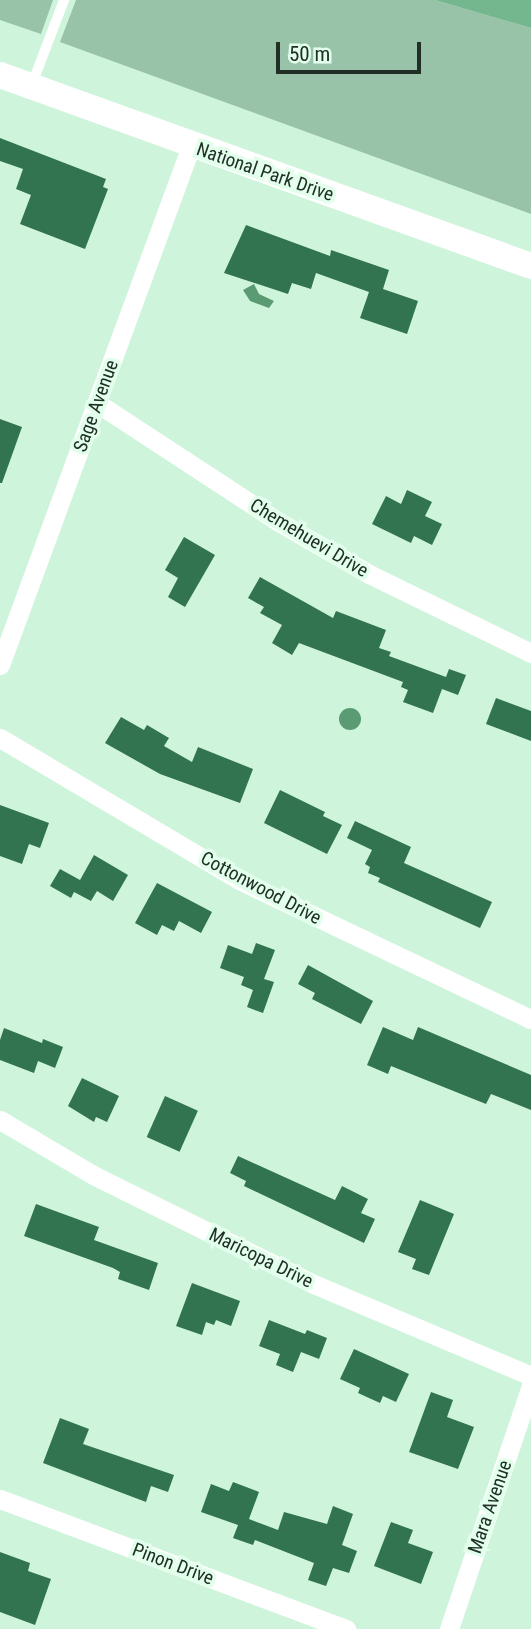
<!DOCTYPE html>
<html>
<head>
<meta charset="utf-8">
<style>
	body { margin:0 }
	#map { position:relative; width:531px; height:1629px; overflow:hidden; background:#cff4dc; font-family:"Roboto Condensed",sans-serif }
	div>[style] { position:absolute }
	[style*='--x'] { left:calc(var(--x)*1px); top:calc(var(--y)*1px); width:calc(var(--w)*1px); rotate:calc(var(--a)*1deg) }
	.green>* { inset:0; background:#99c3a8 }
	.forest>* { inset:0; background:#74b68e }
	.water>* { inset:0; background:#5a9b74 }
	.round { border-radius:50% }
	.building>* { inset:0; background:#32744f; transform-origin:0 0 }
	.lane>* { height:10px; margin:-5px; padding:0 5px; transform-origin:5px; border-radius:5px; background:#fff }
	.street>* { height:19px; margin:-9.5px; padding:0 9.5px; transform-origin:9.5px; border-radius:9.5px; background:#fff }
	.secondary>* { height:26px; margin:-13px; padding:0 13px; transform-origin:13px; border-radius:13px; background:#fff }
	span { translate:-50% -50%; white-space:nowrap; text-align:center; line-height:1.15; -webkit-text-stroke:7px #e1ffeb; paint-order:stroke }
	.street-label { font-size:19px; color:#212f26 }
	.scale { position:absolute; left:276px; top:42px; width:145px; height:32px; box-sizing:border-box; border:4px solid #212f26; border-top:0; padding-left:9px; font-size:21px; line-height:24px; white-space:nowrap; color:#212f26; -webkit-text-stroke:5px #e1ffeb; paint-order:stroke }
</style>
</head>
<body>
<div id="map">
	<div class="green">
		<div style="clip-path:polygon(0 0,53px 0,41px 34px,0 20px)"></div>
		<div style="clip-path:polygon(76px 0,435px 0,531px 28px,531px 214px,60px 42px)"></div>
	</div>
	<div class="forest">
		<div style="clip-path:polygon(435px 0,531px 0,531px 28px)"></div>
	</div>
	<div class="water">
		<div style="clip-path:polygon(254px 284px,259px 294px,274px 301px,269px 308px,250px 301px,243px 290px)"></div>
		<div class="round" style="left:339px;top:708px;width:22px;height:22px"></div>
	</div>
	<div class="building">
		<div style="clip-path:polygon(0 138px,106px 179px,103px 187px,108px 189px,85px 249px,20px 224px,31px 195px,16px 189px,23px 169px,0 161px)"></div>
		<div style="clip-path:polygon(246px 225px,330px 256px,331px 250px,389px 270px,383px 289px,418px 301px,407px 334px,360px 318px,369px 292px,316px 273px,311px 289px,292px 283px,288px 294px,224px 273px)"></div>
		<div style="clip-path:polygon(0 419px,22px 427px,2px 483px,0 483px)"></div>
		<div style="clip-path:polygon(407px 490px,432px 502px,425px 516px,442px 524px,432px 545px,414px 536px,411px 543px,372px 524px,386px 496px,401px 504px)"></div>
		<div style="clip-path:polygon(184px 537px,215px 555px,185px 607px,168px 597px,178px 578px,165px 570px)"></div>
		<div style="clip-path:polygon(260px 577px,333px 618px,336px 611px,386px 630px,379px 648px,391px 652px,389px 656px,446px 677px,449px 669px,466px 675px,458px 695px,442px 689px,433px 713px,403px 702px,408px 690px,401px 687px,403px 682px,299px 643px,292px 655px,272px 643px,282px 625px,260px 613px,264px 607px,248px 598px)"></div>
		<div style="clip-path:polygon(496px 698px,531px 711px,531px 741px,486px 724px)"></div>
		<div style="clip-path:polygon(121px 717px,144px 730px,147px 725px,169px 738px,164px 746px,192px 762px,198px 747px,253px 769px,240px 803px,160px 774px,105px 743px)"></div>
		<div style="clip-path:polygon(280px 790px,325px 812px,323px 816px,342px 825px,327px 854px,264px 823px)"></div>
		<div style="clip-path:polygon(0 805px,49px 823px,40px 848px,29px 844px,22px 864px,0 856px)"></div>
		<div style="clip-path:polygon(355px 821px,411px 847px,404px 863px,492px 902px,480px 928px,378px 882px,380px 878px,368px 873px,370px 867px,365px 864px,372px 850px,347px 838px)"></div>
		<div style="clip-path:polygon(94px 855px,128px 875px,113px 901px,97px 891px,91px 901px,74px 892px,71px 898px,50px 886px,60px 869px,80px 880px)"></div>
		<div style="clip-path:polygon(157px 883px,212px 912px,201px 933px,179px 921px,174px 931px,162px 925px,157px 935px,135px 923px)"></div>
		<div style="clip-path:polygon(256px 943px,275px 950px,264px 979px,274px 982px,263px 1013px,247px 1007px,253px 990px,241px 985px,244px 977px,220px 968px,228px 945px,252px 954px)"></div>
		<div style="clip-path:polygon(308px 965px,373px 1001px,361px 1024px,312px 999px,315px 993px,298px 984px)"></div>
		<div style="clip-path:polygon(383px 1027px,413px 1040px,418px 1027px,531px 1075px,531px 1110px,491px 1094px,486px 1104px,391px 1066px,388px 1074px,367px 1065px)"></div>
		<div style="clip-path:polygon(4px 1028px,42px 1043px,43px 1039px,63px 1047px,55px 1068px,38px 1061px,34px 1073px,0 1060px,0 1040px)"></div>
		<div style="clip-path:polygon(82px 1078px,119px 1096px,107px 1122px,96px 1117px,94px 1122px,68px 1106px)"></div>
		<div style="left:165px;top:1096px;width:36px;height:45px;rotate:24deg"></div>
		<div style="clip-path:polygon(238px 1156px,335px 1200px,342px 1186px,368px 1199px,361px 1213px,375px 1219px,364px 1243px,244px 1186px,246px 1181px,230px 1173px)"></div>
		<div style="clip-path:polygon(420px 1200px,454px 1214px,429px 1275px,412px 1269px,416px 1259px,398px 1252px)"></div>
		<div style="clip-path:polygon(36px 1204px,99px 1227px,94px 1240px,158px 1263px,149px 1290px,118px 1279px,120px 1272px,113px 1268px,24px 1236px)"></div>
		<div style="clip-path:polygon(192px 1283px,240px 1301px,231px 1326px,216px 1320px,214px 1325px,206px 1322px,202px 1335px,176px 1326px)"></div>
		<div style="clip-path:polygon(269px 1320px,305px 1334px,307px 1330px,327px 1338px,319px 1359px,301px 1352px,293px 1372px,276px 1365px,280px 1354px,259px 1346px)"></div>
		<div style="clip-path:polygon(354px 1349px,409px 1374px,396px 1402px,383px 1396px,380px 1403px,358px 1393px,360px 1388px,340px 1379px)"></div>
		<div style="clip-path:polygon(431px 1392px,453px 1400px,447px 1417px,474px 1427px,458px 1469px,409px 1452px)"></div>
		<div style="clip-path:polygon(60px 1418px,89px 1429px,83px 1444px,174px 1475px,168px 1492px,151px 1486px,146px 1502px,43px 1463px)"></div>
		<div style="clip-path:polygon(233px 1482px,259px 1492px,249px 1519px,278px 1530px,284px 1512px,327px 1524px,333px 1506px,353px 1514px,342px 1545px,357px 1551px,349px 1573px,333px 1568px,326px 1586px,308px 1580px,314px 1563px,255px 1540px,253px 1545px,233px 1538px,238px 1525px,201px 1512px,211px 1484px,229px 1491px)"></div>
		<div style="clip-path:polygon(391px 1522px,413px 1530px,408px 1543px,433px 1552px,421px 1584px,374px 1566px)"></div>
		<div style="clip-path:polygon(0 1552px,30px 1563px,28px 1571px,51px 1579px,35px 1625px,0 1612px)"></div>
	</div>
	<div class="lane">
		<div style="--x:32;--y:84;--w:90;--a:-69.1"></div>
	</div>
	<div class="street">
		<div style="--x:97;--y:403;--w:217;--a:33.2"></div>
		<div style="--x:279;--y:522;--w:104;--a:30"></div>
		<div style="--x:369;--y:574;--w:180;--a:26"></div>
		<div style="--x:0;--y:665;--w:553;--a:-69.8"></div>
		<div style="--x:0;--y:738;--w:278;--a:30.7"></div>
		<div style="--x:239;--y:880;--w:323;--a:25.5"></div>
		<div style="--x:0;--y:1120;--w:110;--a:30.5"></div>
		<div style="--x:95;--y:1176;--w:246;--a:26.3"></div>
		<div style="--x:316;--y:1285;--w:233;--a:22.9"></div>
		<div style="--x:0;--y:1499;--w:370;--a:20.6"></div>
		<div style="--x:449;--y:1629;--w:257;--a:-71.4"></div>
	</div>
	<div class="secondary">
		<div style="--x:0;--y:75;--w:564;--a:19.78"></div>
	</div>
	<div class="street-label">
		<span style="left:265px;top:172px;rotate:19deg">National Park Drive</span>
		<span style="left:96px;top:406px;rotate:-70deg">Sage Avenue</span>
		<span style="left:309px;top:538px;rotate:31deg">Chemehuevi Drive</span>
		<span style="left:261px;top:888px;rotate:28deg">Cottonwood Drive</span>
		<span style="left:261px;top:1258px;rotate:26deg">Maricopa Drive</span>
		<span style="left:490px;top:1507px;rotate:-71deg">Mara Avenue</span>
		<span style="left:173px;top:1564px;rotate:21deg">Pinon Drive</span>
	</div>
	<div class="scale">50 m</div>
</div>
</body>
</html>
